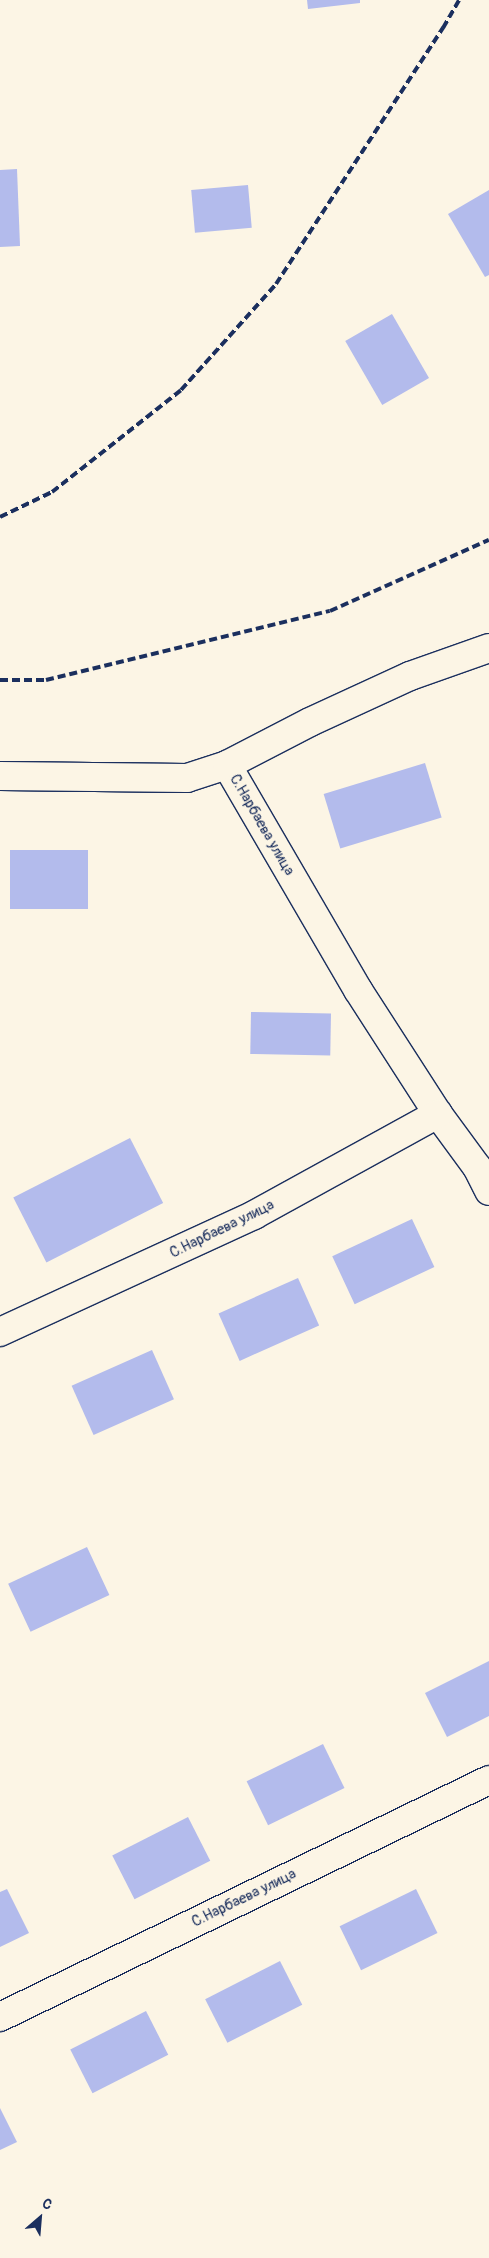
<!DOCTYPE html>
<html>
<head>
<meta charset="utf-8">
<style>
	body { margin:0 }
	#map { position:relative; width:489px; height:2258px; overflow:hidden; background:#fcf5e5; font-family:Pangolin,sans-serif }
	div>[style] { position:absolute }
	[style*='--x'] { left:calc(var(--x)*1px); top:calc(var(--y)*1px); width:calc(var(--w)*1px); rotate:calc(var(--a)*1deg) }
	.building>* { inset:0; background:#b3bbec; transform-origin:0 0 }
	.roads { filter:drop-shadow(1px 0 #1b2f5e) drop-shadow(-1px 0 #1b2f5e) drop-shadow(0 1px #1b2f5e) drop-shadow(0 -1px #1b2f5e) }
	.street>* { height:28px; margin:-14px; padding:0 14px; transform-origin:14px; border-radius:14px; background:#fcf5e5 }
	.rail>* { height:4px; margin-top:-2px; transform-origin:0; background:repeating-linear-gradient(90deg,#1b2f5e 0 8px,transparent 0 12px) }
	span { translate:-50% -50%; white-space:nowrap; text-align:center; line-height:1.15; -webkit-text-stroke:5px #fcf5e5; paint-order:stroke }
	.street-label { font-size:15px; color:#1b2f5e }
	.north { position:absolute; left:15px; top:2193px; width:50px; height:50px; -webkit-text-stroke:4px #fcf5e5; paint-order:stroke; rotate:27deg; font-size:14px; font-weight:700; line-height:20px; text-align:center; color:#1b2f5e }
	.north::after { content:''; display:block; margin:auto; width:18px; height:22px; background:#1b2f5e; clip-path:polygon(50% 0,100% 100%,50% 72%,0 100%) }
</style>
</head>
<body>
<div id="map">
	<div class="building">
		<div style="clip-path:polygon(307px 0,360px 0,360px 3px,308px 9px)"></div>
		<div style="clip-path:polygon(17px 169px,20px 246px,0 247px,0 170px)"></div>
		<div style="left:248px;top:185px;width:43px;height:57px;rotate:85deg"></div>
		<div style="clip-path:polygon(489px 190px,489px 275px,485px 277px,448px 214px)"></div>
		<div style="left:392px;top:314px;width:74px;height:54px;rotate:60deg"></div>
		<div style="left:425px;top:763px;width:57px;height:106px;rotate:73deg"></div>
		<div style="left:10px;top:850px;width:78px;height:59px"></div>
		<div style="left:251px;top:1012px;width:80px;height:42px;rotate:1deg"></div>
		<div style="left:130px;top:1138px;width:73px;height:131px;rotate:63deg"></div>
		<div style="left:412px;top:1219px;width:53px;height:88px;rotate:65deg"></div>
		<div style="left:298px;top:1278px;width:52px;height:87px;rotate:66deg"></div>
		<div style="left:152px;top:1350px;width:54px;height:88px;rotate:66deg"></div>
		<div style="left:87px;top:1547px;width:53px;height:87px;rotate:65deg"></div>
		<div style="clip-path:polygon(489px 1661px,489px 1716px,447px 1737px,425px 1693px)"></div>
		<div style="left:323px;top:1744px;width:49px;height:85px;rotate:64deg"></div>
		<div style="left:188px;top:1817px;width:49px;height:85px;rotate:63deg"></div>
		<div style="clip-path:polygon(7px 1889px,29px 1933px,0 1947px,0 1892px)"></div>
		<div style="left:416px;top:1889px;width:49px;height:85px;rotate:64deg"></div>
		<div style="left:280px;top:1961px;width:49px;height:84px;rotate:63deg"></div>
		<div style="left:146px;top:2011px;width:49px;height:85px;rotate:63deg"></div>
		<div style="clip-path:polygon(0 2108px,17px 2142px,0 2150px)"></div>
	</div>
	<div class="roads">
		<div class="street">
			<div style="--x:227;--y:765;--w:260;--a:59.8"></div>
			<div style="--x:358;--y:990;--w:148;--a:57.2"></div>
			<div style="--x:438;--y:1114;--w:66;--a:53.7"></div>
			<div style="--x:477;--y:1167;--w:27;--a:63"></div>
			<div style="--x:0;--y:776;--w:187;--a:0.6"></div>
			<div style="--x:187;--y:778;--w:42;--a:-18"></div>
			<div style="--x:227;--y:765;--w:93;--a:-27.4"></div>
			<div style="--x:310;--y:722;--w:110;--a:-24.7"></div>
			<div style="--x:410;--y:676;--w:84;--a:-19.5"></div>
			<div style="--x:0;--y:1332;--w:280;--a:-24.7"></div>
			<div style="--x:254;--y:1215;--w:210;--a:-28.8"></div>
			<div style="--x:0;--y:2017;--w:543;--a:-25.86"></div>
		</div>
	</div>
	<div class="rail">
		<div style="--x:0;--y:517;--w:58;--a:-25.7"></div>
		<div style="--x:52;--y:492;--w:164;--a:-38.3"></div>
		<div style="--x:181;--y:390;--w:142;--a:-48.1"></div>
		<div style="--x:276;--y:284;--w:306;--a:-56.9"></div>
		<div style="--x:443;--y:28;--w:32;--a:-60"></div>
		<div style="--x:0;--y:680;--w:46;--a:0"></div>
		<div style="--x:46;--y:680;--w:292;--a:-13.7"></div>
		<div style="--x:330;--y:611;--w:174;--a:-24.1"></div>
	</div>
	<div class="street-label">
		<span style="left:262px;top:825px;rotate:60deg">С.Нарбаева улица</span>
		<span style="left:222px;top:1229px;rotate:-26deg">С.Нарбаева улица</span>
		<span style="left:244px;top:1898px;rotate:-26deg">С.Нарбаева улица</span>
	</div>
	<div class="north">С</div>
</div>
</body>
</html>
